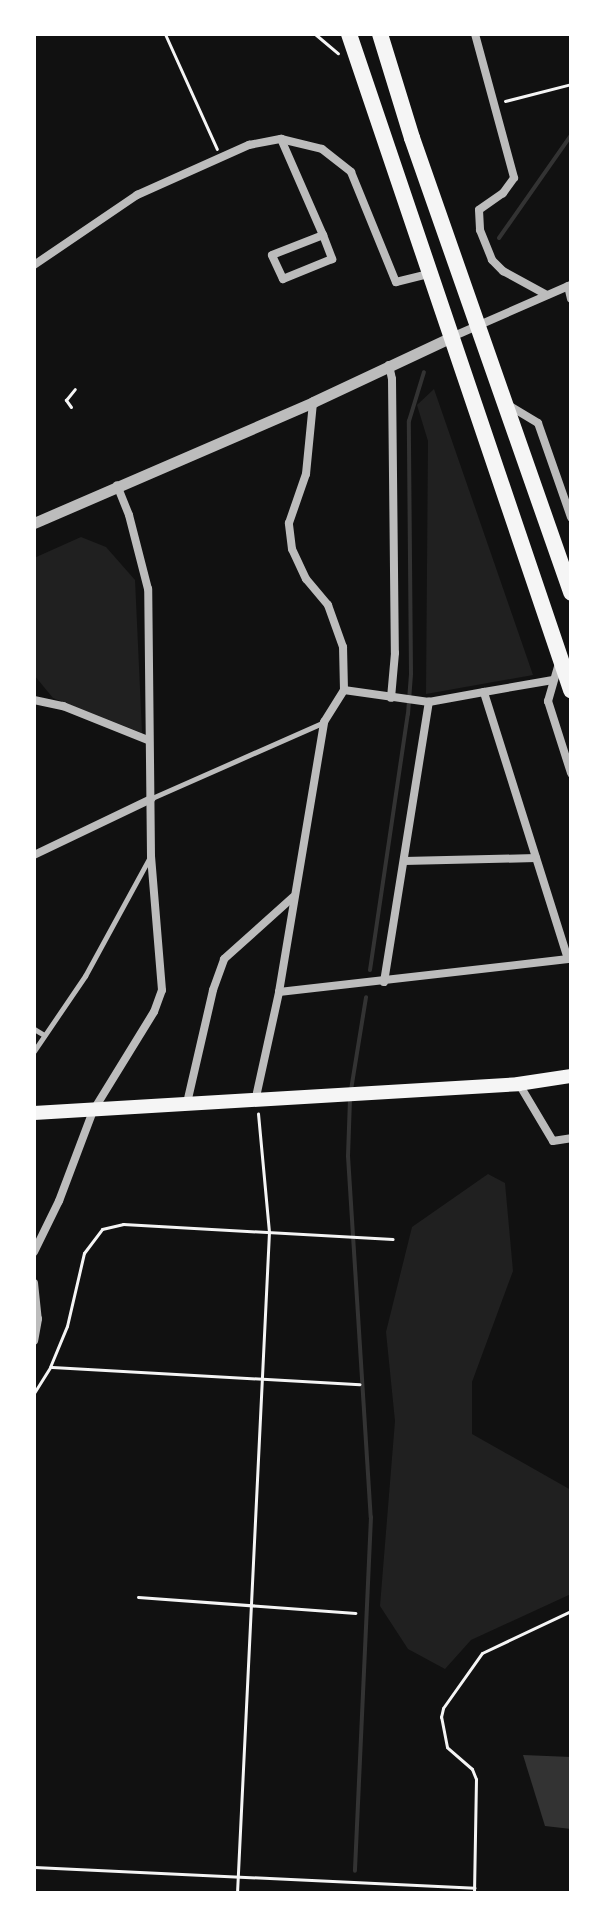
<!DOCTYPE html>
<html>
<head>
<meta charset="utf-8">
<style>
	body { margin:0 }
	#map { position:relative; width:605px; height:1927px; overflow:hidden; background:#111; font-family:"Sofia Sans Condensed",sans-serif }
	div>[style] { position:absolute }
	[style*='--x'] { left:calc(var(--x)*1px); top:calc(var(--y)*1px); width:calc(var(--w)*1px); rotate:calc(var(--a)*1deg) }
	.green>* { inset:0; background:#202020 }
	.water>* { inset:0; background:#333 }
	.stream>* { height:4px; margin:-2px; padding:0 2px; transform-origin:2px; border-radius:2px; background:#333 }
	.path>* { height:3px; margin:-1.5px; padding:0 1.5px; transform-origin:1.5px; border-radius:1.5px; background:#f5f5f5 }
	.service>* { height:5px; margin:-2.5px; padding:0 2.5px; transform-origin:2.5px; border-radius:2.5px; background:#bcbcbc }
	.minor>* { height:8px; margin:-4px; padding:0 4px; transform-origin:4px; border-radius:4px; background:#bcbcbc }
	.tertiary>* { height:11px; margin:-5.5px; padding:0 5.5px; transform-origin:5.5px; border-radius:5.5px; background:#bcbcbc }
	.primary>* { height:14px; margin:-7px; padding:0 7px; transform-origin:7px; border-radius:7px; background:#f5f5f5 }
	.trunk>* { height:16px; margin:-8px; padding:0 8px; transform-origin:8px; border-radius:8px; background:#f5f5f5 }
	span { translate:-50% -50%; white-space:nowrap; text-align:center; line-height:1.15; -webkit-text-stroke:7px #fff; paint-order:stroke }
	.frame { position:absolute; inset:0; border:36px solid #fff; pointer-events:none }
</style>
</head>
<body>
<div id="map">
	<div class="green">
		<div style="clip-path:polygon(434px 389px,533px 675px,426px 694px,428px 441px,417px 405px)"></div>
		<div style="clip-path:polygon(81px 537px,106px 547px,135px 580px,142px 733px,53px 698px,34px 675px,34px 558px)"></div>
		<div style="clip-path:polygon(488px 1174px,505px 1183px,513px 1271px,472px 1382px,472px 1434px,571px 1490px,571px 1594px,471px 1640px,445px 1669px,408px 1649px,380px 1606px,395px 1421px,386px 1332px,412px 1227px)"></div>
	</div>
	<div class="water">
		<div style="clip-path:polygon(523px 1755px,571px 1757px,571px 1829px,545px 1826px)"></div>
	</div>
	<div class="stream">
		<div style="--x:499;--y:238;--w:126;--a:-55"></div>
		<div style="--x:370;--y:970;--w:259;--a:-81.6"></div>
		<div style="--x:408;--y:714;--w:40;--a:-85.7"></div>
		<div style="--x:411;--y:674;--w:253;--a:-90.5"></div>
		<div style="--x:409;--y:421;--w:51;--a:-73"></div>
		<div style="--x:351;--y:1090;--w:94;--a:-80.8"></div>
		<div style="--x:350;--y:1099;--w:57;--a:92"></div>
		<div style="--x:348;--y:1156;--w:362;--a:86.4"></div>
		<div style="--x:371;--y:1517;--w:354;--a:92.6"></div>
	</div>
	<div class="path">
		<div style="--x:165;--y:34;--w:126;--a:65.7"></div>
		<div style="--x:315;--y:34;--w:30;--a:40"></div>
		<div style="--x:505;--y:101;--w:68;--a:-14.4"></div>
		<div style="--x:71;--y:407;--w:9;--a:-126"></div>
		<div style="--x:66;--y:400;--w:14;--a:-51"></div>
		<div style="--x:52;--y:1367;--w:308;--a:3.2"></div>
		<div style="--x:34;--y:1393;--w:31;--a:-58"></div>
		<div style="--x:50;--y:1367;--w:44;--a:-67.5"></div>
		<div style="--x:67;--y:1326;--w:75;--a:-76.9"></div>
		<div style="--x:84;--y:1253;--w:30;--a:-53"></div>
		<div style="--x:102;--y:1229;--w:22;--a:-13"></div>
		<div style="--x:123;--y:1224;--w:270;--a:3.2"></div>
		<div style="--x:138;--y:1597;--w:218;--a:4.2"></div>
		<div style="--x:34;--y:1867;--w:441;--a:2.7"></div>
		<div style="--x:237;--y:1893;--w:662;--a:-87.23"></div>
		<div style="--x:269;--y:1232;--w:119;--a:-95.3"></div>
		<div style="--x:474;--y:1893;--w:114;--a:-89"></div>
		<div style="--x:476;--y:1779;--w:11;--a:-112"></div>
		<div style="--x:472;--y:1769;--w:33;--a:-139"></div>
		<div style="--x:447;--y:1747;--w:31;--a:-101"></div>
		<div style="--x:441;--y:1717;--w:9;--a:-77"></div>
		<div style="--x:443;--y:1708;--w:67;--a:-54.7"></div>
		<div style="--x:482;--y:1653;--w:98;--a:-25.3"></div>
	</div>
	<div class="service">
		<div style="--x:152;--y:798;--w:188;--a:-23.8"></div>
		<div style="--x:34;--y:1029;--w:12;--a:31"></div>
		<div style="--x:34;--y:1051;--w:91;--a:-55.8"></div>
		<div style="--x:85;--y:976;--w:136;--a:-61.4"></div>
	</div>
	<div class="minor">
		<div style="--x:475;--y:34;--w:149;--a:74.8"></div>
		<div style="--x:514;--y:178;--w:19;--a:126"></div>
		<div style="--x:503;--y:193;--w:29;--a:145"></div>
		<div style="--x:479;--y:210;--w:20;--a:87"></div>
		<div style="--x:480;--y:230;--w:32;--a:68"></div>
		<div style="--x:492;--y:260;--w:16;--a:45"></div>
		<div style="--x:503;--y:271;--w:50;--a:28.6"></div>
		<div style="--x:281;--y:139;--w:105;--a:66.4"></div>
		<div style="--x:323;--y:235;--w:26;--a:69"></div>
		<div style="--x:332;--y:259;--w:53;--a:157.8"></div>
		<div style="--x:283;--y:279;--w:26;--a:-115"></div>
		<div style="--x:272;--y:255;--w:55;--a:-21.4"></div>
		<div style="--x:34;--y:265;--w:125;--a:-34.2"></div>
		<div style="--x:137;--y:195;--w:123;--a:-24.1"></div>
		<div style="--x:249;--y:145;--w:33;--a:-11"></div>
		<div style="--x:281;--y:139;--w:42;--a:13.7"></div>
		<div style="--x:322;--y:149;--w:37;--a:38"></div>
		<div style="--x:351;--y:172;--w:119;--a:67.8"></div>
		<div style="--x:396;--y:282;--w:36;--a:-14"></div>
		<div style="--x:568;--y:286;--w:13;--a:77"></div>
		<div style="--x:454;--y:336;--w:128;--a:-23.6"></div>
		<div style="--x:389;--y:365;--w:14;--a:78"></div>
		<div style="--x:392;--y:379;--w:274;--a:89.4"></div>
		<div style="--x:395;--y:653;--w:45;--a:95.1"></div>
		<div style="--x:508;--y:405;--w:35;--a:31"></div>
		<div style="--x:538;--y:423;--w:100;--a:70.7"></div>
		<div style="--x:559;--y:663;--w:40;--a:106"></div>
		<div style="--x:548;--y:701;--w:76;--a:72.3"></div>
		<div style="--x:484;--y:692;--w:70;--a:-9.9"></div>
		<div style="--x:34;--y:700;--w:30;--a:12"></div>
		<div style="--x:63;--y:706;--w:92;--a:21.8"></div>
		<div style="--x:34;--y:855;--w:130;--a:-25.6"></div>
		<div style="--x:404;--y:861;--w:132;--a:-1.3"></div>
		<div style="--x:384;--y:982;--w:284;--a:-80.9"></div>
		<div style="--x:279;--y:992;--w:291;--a:-6.5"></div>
		<div style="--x:568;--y:959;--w:280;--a:-107.5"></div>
		<div style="--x:484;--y:692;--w:56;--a:169.7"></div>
		<div style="--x:429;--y:702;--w:86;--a:-172"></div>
		<div style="--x:519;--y:1084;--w:66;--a:59.2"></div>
		<div style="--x:553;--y:1141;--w:18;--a:-9"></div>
		<div style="--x:256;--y:1097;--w:107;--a:-77.6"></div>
		<div style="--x:279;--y:992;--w:274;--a:-80.5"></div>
		<div style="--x:324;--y:722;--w:38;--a:-58"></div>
		<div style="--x:344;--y:690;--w:43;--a:-91.3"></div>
		<div style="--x:343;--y:647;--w:45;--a:-109.7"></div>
		<div style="--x:328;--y:605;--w:34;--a:-130"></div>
		<div style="--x:306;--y:579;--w:33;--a:-115"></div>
		<div style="--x:292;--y:549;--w:26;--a:-97"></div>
		<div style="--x:289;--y:523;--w:52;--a:-70.9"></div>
		<div style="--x:306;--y:474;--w:72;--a:-84.4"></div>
		<div style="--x:187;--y:1103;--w:116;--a:-77"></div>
		<div style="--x:213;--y:990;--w:33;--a:-70"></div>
		<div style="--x:224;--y:959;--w:93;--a:-41.9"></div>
		<div style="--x:34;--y:1252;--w:57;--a:-63.9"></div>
		<div style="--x:59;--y:1201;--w:96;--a:-69.3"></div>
		<div style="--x:93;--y:1111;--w:116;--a:-58.4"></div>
		<div style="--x:154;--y:1012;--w:23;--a:-70"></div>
		<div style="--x:162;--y:990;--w:134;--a:-94.7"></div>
		<div style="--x:151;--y:856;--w:267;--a:-90.6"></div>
		<div style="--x:148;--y:589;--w:76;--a:-104.4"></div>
		<div style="--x:129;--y:515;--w:32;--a:-112"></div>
		<div style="--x:34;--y:1283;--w:36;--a:84"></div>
		<div style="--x:38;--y:1319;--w:22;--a:100"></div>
	</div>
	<div class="tertiary">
		<div style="--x:34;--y:523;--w:304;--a:-23.4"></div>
		<div style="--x:313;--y:402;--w:156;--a:-25.1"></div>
	</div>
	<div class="primary">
		<div style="--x:34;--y:1113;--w:485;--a:-3.4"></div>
		<div style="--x:518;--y:1084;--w:54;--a:-8.6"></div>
	</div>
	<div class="trunk">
		<div style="--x:349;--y:34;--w:693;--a:71.3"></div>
		<div style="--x:380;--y:34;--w:109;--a:72.9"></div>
		<div style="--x:412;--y:138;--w:482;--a:70.7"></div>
	</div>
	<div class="frame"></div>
</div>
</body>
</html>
